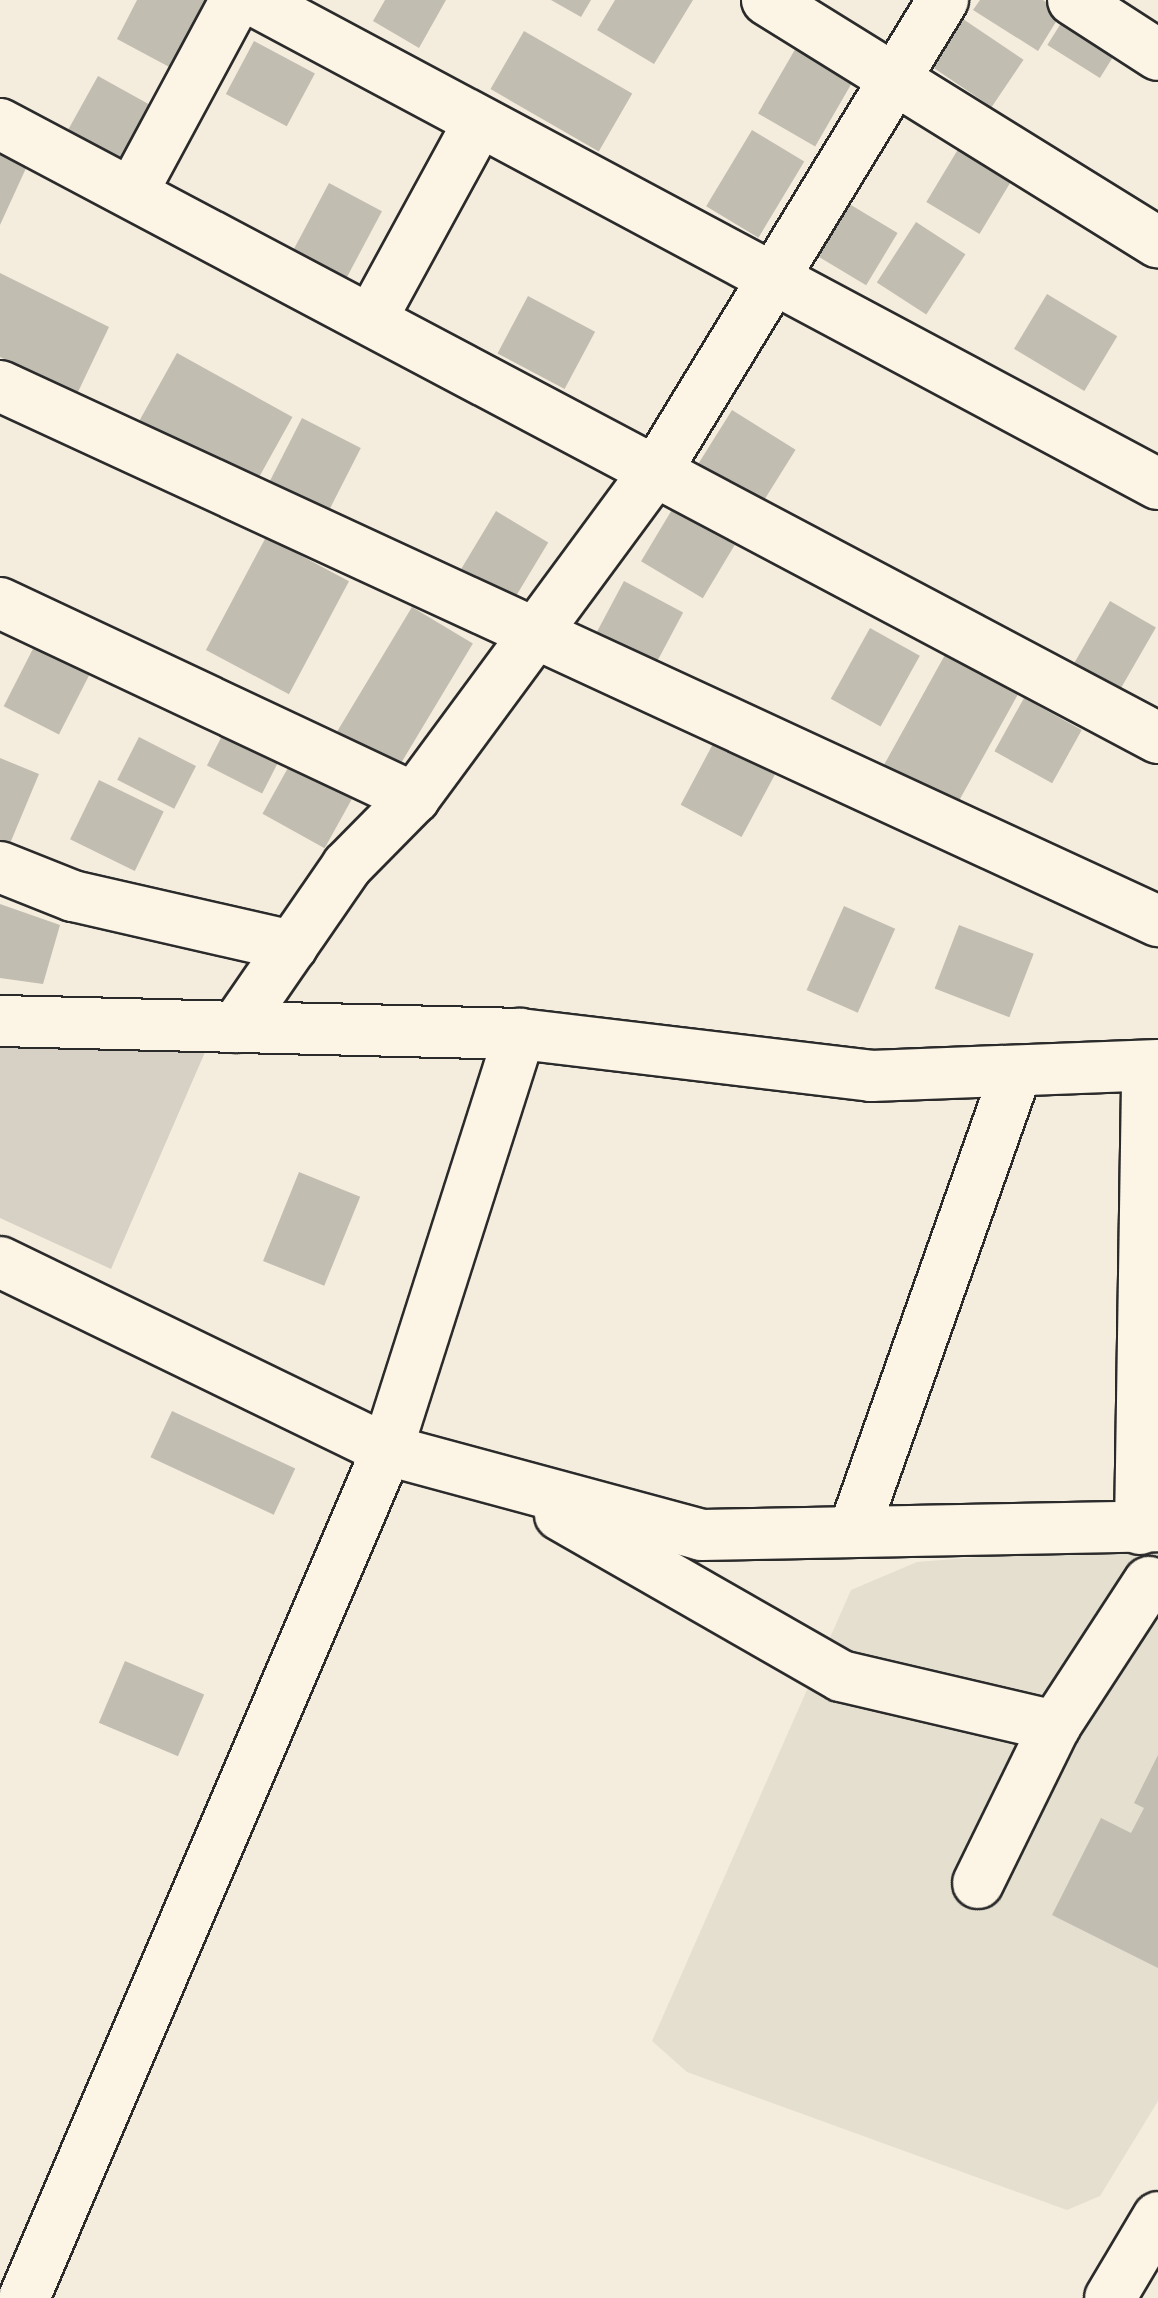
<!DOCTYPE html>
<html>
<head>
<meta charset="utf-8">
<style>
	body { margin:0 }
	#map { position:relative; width:1158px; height:2298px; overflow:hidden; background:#f4edde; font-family:Mynerve,sans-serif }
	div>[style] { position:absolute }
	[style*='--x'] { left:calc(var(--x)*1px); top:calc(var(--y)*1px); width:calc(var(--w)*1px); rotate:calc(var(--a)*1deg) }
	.built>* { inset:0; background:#e5dfd0 }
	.green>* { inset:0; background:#d6d1c4 }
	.building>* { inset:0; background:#c2bdb1; transform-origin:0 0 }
	.roads { filter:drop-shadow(2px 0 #2b2b2b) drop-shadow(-2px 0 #2b2b2b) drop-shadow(0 2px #2b2b2b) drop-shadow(0 -2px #2b2b2b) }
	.minor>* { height:50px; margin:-25px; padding:0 25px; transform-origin:25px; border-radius:25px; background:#fcf5e5 }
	span { translate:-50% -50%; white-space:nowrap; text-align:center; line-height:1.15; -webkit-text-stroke:10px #fcf5e5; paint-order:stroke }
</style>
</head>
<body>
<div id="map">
	<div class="built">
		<div style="clip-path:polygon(1158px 1543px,1158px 2101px,1100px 2196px,1067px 2210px,687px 2072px,652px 2041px,851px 1590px,917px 1562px)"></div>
	</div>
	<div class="green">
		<div style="clip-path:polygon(212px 1036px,111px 1269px,0 1218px,0 1041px)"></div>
	</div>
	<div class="building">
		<div style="clip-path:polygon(137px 0,209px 0,173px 69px,117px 39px)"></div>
		<div style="clip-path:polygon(385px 0,446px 0,419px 48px,373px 21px)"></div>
		<div style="clip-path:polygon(551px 0,591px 0,581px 17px)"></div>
		<div style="clip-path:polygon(615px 0,693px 0,654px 64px,597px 30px)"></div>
		<div style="clip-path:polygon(980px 0,1043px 0,1062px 12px,1038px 51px,973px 10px)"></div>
		<div style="left:1068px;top:12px;width:62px;height:39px;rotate:32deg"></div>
		<div style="left:963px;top:19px;width:73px;height:57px;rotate:34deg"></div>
		<div style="left:524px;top:31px;width:125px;height:67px;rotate:30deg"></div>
		<div style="left:254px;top:41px;width:69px;height:60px;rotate:28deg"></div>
		<div style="left:797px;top:46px;width:66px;height:78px;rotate:30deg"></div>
		<div style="left:98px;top:76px;width:66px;height:65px;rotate:29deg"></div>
		<div style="left:752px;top:130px;width:61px;height:89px;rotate:31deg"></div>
		<div style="left:966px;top:136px;width:62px;height:77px;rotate:31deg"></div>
		<div style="clip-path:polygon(0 153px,27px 166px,0 225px)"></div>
		<div style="left:329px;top:183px;width:60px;height:77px;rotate:28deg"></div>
		<div style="left:841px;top:199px;width:66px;height:61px;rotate:31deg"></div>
		<div style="left:916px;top:222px;width:59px;height:72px;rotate:33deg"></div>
		<div style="clip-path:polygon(0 273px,109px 327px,77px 394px,0 357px)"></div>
		<div style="left:1047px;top:294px;width:82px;height:64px;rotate:31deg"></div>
		<div style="left:528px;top:296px;width:76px;height:65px;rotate:28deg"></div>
		<div style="left:177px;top:353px;width:132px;height:77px;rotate:29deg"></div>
		<div style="left:732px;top:410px;width:75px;height:70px;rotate:32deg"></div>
		<div style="left:302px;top:418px;width:66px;height:80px;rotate:27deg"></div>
		<div style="left:673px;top:508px;width:72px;height:62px;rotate:31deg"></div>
		<div style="left:496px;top:511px;width:61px;height:74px;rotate:31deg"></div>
		<div style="left:266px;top:537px;width:94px;height:128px;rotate:28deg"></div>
		<div style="left:624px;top:581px;width:67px;height:70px;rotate:28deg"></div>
		<div style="left:1110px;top:601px;width:53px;height:75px;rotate:30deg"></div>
		<div style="left:412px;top:607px;width:71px;height:145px;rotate:31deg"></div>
		<div style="left:870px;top:628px;width:57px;height:81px;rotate:29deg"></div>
		<div style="left:40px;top:635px;width:62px;height:80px;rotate:27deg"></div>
		<div style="left:946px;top:653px;width:83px;height:132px;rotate:29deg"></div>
		<div style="left:1024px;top:698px;width:66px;height:61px;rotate:29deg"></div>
		<div style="left:226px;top:728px;width:62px;height:42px;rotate:27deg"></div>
		<div style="left:139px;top:737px;width:64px;height:48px;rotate:27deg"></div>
		<div style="left:714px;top:742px;width:69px;height:71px;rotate:28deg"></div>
		<div style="left:294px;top:757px;width:71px;height:65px;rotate:29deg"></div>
		<div style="clip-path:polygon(0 758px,39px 774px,6px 853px,0 850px)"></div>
		<div style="left:99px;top:780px;width:72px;height:66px;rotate:26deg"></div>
		<div style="clip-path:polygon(0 904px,60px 925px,43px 984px,0 978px)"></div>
		<div style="left:844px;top:906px;width:56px;height:92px;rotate:24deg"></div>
		<div style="left:959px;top:925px;width:80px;height:68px;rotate:21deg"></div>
		<div style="left:299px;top:1172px;width:66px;height:96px;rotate:22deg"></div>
		<div style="left:172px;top:1411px;width:136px;height:51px;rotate:25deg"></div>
		<div style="left:125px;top:1661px;width:86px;height:67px;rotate:23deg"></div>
		<div style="clip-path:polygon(1158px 1755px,1158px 1968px,1052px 1915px,1101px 1818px,1131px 1833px,1144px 1808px,1134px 1803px)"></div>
	</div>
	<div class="roads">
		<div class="minor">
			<div style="--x:253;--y:0;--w:1026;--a:28.14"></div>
			<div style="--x:767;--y:0;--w:460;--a:31.8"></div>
			<div style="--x:1073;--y:0;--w:101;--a:32.9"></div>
			<div style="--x:0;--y:124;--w:1311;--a:27.93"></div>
			<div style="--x:133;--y:191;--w:217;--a:-61.7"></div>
			<div style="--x:372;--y:318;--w:223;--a:-61.4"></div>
			<div style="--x:0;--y:386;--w:1276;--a:24.8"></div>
			<div style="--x:0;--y:603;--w:458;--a:25.2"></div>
			<div style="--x:0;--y:867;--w:79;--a:21.7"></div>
			<div style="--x:73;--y:896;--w:225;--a:12.9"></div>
			<div style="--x:0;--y:1021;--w:520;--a:1.43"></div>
			<div style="--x:520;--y:1034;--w:354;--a:6.8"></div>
			<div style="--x:871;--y:1076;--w:287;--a:-2.2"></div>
			<div style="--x:236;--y:1027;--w:196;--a:-55.4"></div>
			<div style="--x:347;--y:866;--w:95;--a:-45.4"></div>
			<div style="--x:414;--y:798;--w:413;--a:-53.6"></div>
			<div style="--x:659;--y:466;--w:546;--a:-58.64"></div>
			<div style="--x:0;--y:1262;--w:430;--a:25.9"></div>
			<div style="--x:387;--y:1450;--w:325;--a:15.1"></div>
			<div style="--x:701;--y:1535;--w:457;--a:-1.1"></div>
			<div style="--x:560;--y:1515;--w:324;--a:29.8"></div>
			<div style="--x:841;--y:1676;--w:220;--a:13.2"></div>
			<div style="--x:855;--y:1527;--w:483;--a:-70.5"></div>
			<div style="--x:1140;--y:1529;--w:461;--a:-89.1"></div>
			<div style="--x:978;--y:1883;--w:175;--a:-63.9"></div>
			<div style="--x:1055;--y:1726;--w:172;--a:-56.9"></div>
			<div style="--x:24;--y:2298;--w:922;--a:-66.83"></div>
			<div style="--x:387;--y:1450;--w:437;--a:-72.3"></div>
			<div style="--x:1110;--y:2298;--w:94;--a:-59.3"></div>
		</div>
	</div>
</div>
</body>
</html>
